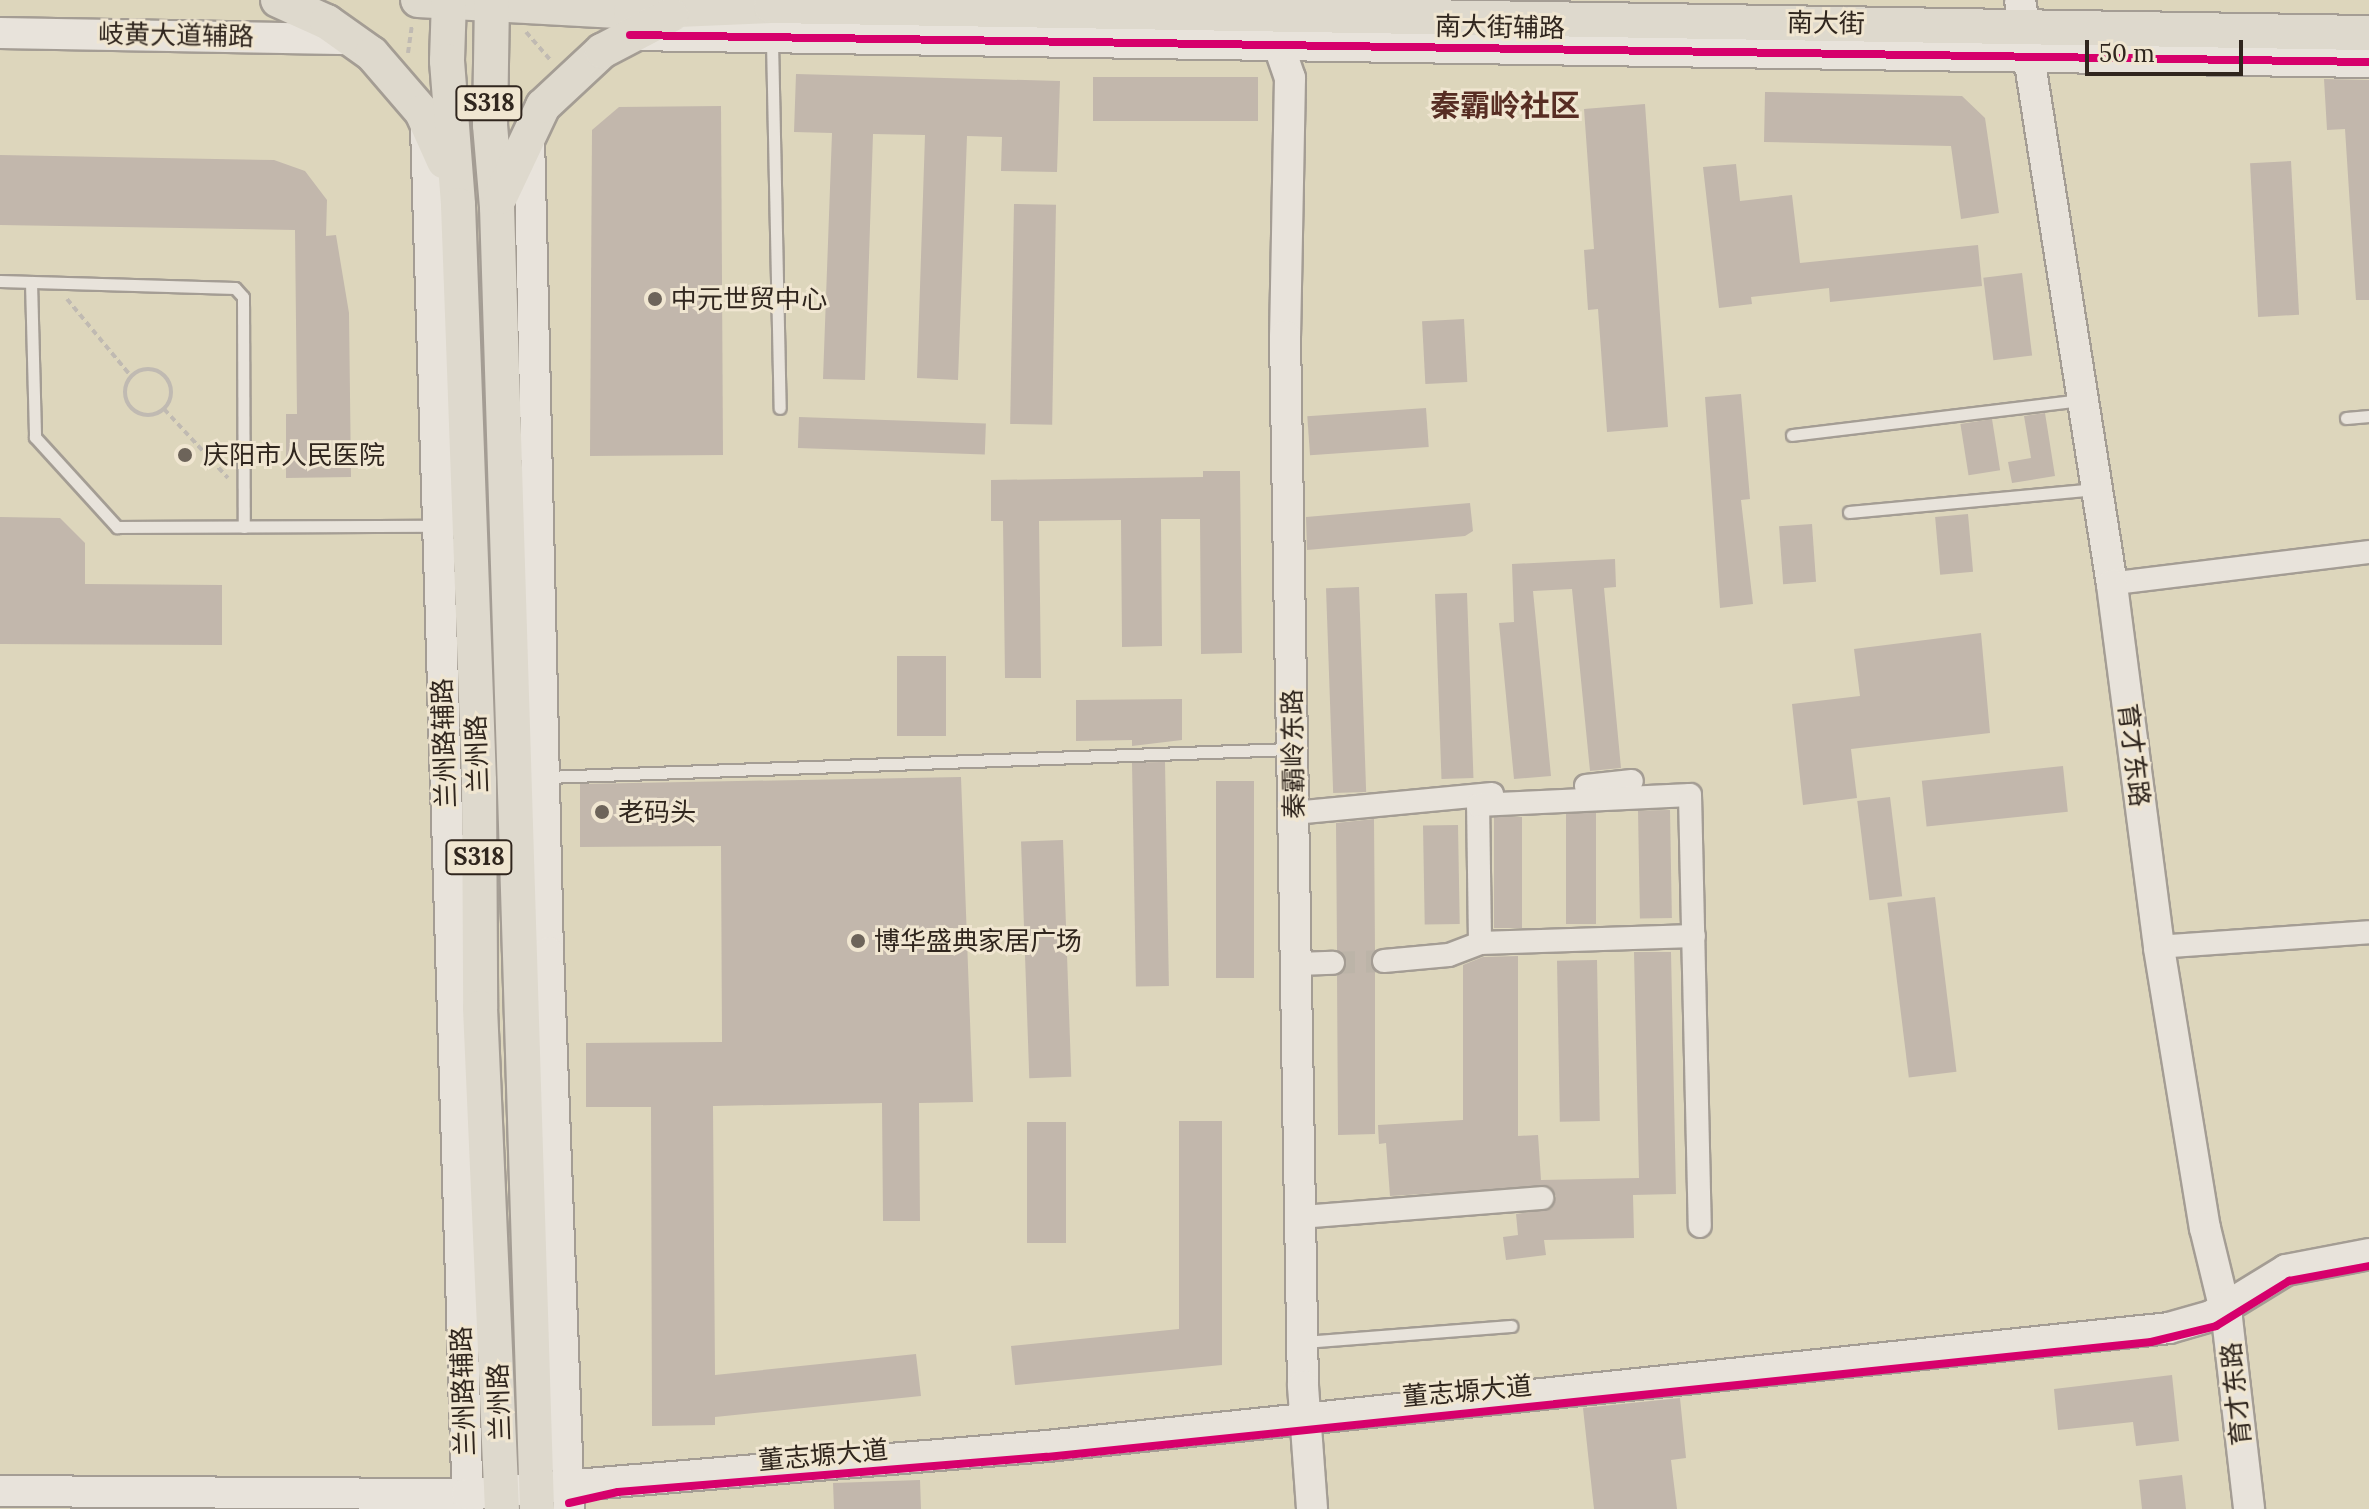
<!DOCTYPE html>
<html>
<head>
<meta charset="utf-8">
<style>
	body { margin:0 }
	#map { position:relative; width:2369px; height:1509px; overflow:hidden; background:#dfd8ca; font-family:Lora,"Noto Sans SC",serif }
	div>[style] { position:absolute }
	[style*='--x'] { left:calc(var(--x)*1px); top:calc(var(--y)*1px); width:calc(var(--w)*1px); rotate:calc(var(--a)*1deg) }
	.farmland>* { inset:0; background:#ddd6bc; transform-origin:0 0 }
	.building>* { inset:0; background:#c2b7ac; transform-origin:0 0 }
	.street-tunnel>* { height:22px; margin-top:-11px; transform-origin:0; background:repeating-linear-gradient(90deg,#bcb4a8 0 22px,transparent 0 33px) }
	.path>* { height:4px; margin-top:-2px; transform-origin:0; background:repeating-linear-gradient(90deg,#c0bab2 0 6px,transparent 0 10px) }
	.path>.ring { margin:-2px; padding:0; box-sizing:content-box; background:none; border:4px solid #c0bab2; border-radius:50% }
	.roads { filter:drop-shadow(2px 0 #a49d94) drop-shadow(-2px 0 #a49d94) drop-shadow(0 2px #a49d94) drop-shadow(0 -2px #a49d94) }
	.lane>* { height:11px; margin:-5.5px; padding:0 5.5px; transform-origin:5.5px; border-radius:5.5px; background:#e8e3db }
	.street>* { height:22px; margin:-11px; padding:0 11px; transform-origin:11px; border-radius:11px; background:#e8e3db }
	.secondary>* { height:30px; margin:-15px; padding:0 15px; transform-origin:15px; border-radius:15px; background:#e8e3db }
	.primary>* { height:34px; margin:-17px; padding:0 17px; transform-origin:17px; border-radius:17px; background:#ded9cd }
	.cycleway>* { height:8px; margin:-4px; padding:0 4px; transform-origin:4px; border-radius:4px; background:#d6006c }
	.dots>* { width:22px; height:22px; translate:-50% -50%; box-sizing:border-box; border:4px solid #f0e6d1; border-radius:50% }
	span { translate:-50% -50%; white-space:nowrap; text-align:center; line-height:1.15; -webkit-text-stroke:6px #f0e6d1; paint-order:stroke }
	.shield-label span { padding:2px 6px; background:#f0e6d1; border:2px solid; border-radius:6px; -webkit-text-stroke-width:0 }
	.shield-label { font-size:24px; color:#30261e; font-weight:700 }
	.street-label { font-size:26px; color:#30261e }
	.poi-label { font-size:26px; color:#30261e }
	.left { translate:0 -50%; text-align:left }
	.quarter-label { font-size:30px; color:#572d23; font-weight:700 }
	.scale { position:absolute; left:2085px; top:40px; width:158px; height:36px; box-sizing:border-box; border:4px solid #30261e; border-top:0; padding-left:10px; font-size:24px; line-height:28px; white-space:nowrap; color:#30261e; -webkit-text-stroke:6px #f0e6d1; paint-order:stroke }
</style>
</head>
<body>
<div id="map">
	<div class="farmland">
		<div style="left:0;top:0;width:2369px;height:1509px"></div>
	</div>
	<div class="building">
		<div style="clip-path:polygon(796px 74px,1060px 81px,1057px 172px,1001px 171px,1002px 137px,967px 136px,958px 380px,917px 378px,925px 135px,873px 134px,865px 380px,823px 379px,832px 133px,794px 132px)"></div>
		<div style="left:1258px;top:77px;width:44px;height:165px;rotate:90deg"></div>
		<div style="clip-path:polygon(2324px 79px,2369px 80px,2369px 300px,2356px 300px,2345px 129px,2327px 130px)"></div>
		<div style="clip-path:polygon(1765px 92px,1962px 96px,1985px 118px,1999px 213px,1961px 219px,1951px 146px,1764px 142px)"></div>
		<div style="clip-path:polygon(1645px 104px,1668px 427px,1607px 432px,1598px 309px,1588px 310px,1584px 250px,1594px 249px,1584px 109px)"></div>
		<div style="clip-path:polygon(721px 106px,723px 455px,590px 456px,592px 130px,619px 107px)"></div>
		<div style="clip-path:polygon(0 155px,274px 160px,305px 171px,327px 200px,326px 236px,336px 235px,349px 313px,351px 477px,286px 478px,286px 414px,297px 414px,295px 230px,0 225px)"></div>
		<div style="left:2291px;top:161px;width:154px;height:41px;rotate:87deg"></div>
		<div style="clip-path:polygon(1736px 164px,1740px 201px,1792px 195px,1800px 263px,1978px 245px,1982px 286px,1830px 302px,1829px 288px,1751px 297px,1752px 304px,1719px 308px,1703px 167px)"></div>
		<div style="left:1014px;top:204px;width:42px;height:220px;rotate:1deg"></div>
		<div style="left:2022px;top:273px;width:83px;height:39px;rotate:83deg"></div>
		<div style="left:1464px;top:319px;width:63px;height:42px;rotate:87deg"></div>
		<div style="clip-path:polygon(1741px 394px,1750px 499px,1741px 500px,1753px 604px,1720px 608px,1705px 397px)"></div>
		<div style="left:1426px;top:408px;width:39px;height:119px;rotate:86deg"></div>
		<div style="clip-path:polygon(2045px 413px,2055px 476px,2012px 483px,2008px 462px,2031px 458px,2024px 416px)"></div>
		<div style="left:799px;top:417px;width:187px;height:31px;rotate:2deg"></div>
		<div style="left:1992px;top:419px;width:52px;height:32px;rotate:81deg"></div>
		<div style="clip-path:polygon(1203px 471px,1240px 471px,1242px 653px,1201px 654px,1200px 519px,1161px 519px,1162px 646px,1122px 647px,1121px 520px,1039px 521px,1041px 678px,1005px 678px,1003px 521px,991px 521px,991px 480px,1203px 477px)"></div>
		<div style="clip-path:polygon(1470px 503px,1473px 531px,1465px 536px,1307px 550px,1306px 517px)"></div>
		<div style="left:1968px;top:514px;width:58px;height:33px;rotate:85deg"></div>
		<div style="clip-path:polygon(0 517px,60px 518px,85px 543px,85px 584px,222px 585px,222px 645px,0 644px)"></div>
		<div style="left:1812px;top:524px;width:58px;height:33px;rotate:86deg"></div>
		<div style="clip-path:polygon(1615px 559px,1616px 587px,1604px 588px,1621px 768px,1590px 771px,1572px 589px,1533px 591px,1551px 776px,1514px 779px,1499px 623px,1514px 622px,1512px 564px)"></div>
		<div style="left:1359px;top:587px;width:205px;height:33px;rotate:88deg"></div>
		<div style="left:1467px;top:593px;width:185px;height:32px;rotate:88deg"></div>
		<div style="clip-path:polygon(1981px 633px,1990px 733px,1851px 749px,1857px 798px,1803px 805px,1792px 704px,1860px 696px,1854px 649px)"></div>
		<div style="left:897px;top:656px;width:49px;height:80px"></div>
		<div style="clip-path:polygon(1182px 699px,1182px 740px,1132px 746px,1132px 740px,1076px 741px,1076px 700px)"></div>
		<div style="left:1165px;top:762px;width:224px;height:33px;rotate:89deg"></div>
		<div style="left:2063px;top:766px;width:46px;height:142px;rotate:84deg"></div>
		<div style="clip-path:polygon(961px 777px,973px 1102px,919px 1103px,920px 1221px,883px 1221px,882px 1103px,713px 1106px,715px 1375px,916px 1354px,921px 1396px,715px 1417px,715px 1425px,652px 1426px,651px 1107px,586px 1107px,586px 1043px,722px 1042px,721px 846px,580px 847px,580px 784px)"></div>
		<div style="left:1216px;top:781px;width:38px;height:197px"></div>
		<div style="left:1890px;top:797px;width:100px;height:33px;rotate:83deg"></div>
		<div style="left:1670px;top:810px;width:108px;height:32px;rotate:89deg"></div>
		<div style="left:1596px;top:813px;width:111px;height:30px;rotate:90deg"></div>
		<div style="left:1522px;top:817px;width:111px;height:28px;rotate:90deg"></div>
		<div style="clip-path:polygon(1374px 819px,1375px 951px,1370px 962px,1375px 971px,1375px 1134px,1338px 1135px,1337px 976px,1347px 963px,1337px 950px,1336px 823px)"></div>
		<div style="left:1458px;top:825px;width:99px;height:35px;rotate:89deg"></div>
		<div style="left:1063px;top:840px;width:237px;height:42px;rotate:88deg"></div>
		<div style="left:1935px;top:897px;width:176px;height:48px;rotate:83deg"></div>
		<div style="clip-path:polygon(1634px 952px,1671px 952px,1676px 1194px,1633px 1195px,1634px 1238px,1544px 1240px,1546px 1255px,1506px 1260px,1503px 1237px,1518px 1235px,1516px 1214px,1551px 1209px,1556px 1196px,1549px 1186px,1390px 1196px,1386px 1143px,1379px 1144px,1378px 1125px,1463px 1120px,1463px 965px,1483px 957px,1518px 956px,1518px 1136px,1538px 1135px,1541px 1180px,1639px 1178px)"></div>
		<div style="left:1597px;top:960px;width:161px;height:40px;rotate:89deg"></div>
		<div style="clip-path:polygon(1179px 1121px,1222px 1121px,1222px 1365px,1015px 1385px,1011px 1346px,1179px 1329px)"></div>
		<div style="left:1027px;top:1122px;width:39px;height:121px"></div>
		<div style="clip-path:polygon(2172px 1375px,2179px 1441px,2136px 1446px,2133px 1422px,2058px 1430px,2054px 1389px)"></div>
		<div style="clip-path:polygon(1680px 1398px,1686px 1458px,1671px 1460px,1677px 1509px,1594px 1509px,1583px 1408px)"></div>
		<div style="clip-path:polygon(2182px 1475px,2186px 1509px,2142px 1509px,2139px 1480px)"></div>
		<div style="left:920px;top:1480px;width:29px;height:87px;rotate:88deg"></div>
	</div>
	<div class="street-tunnel">
		<div style="--x:1333;--y:963;--w:51;--a:-2.2"></div>
	</div>
	<div class="path">
		<div style="--x:526;--y:32;--w:38;--a:49"></div>
		<div style="--x:408;--y:53;--w:27;--a:-82"></div>
		<div style="--x:67;--y:299;--w:100;--a:50.3"></div>
		<div class="ring" style="left:125px;top:369px;width:42px;height:42px"></div>
		<div style="--x:164;--y:409;--w:94;--a:47.2"></div>
	</div>
	<div class="roads">
		<div class="lane">
			<div style="--x:772;--y:41;--w:367;--a:88.8"></div>
			<div style="--x:0;--y:281;--w:235;--a:1.7"></div>
			<div style="--x:235;--y:288;--w:12;--a:48"></div>
			<div style="--x:243;--y:297;--w:230;--a:89.8"></div>
			<div style="--x:31;--y:282;--w:155;--a:88.5"></div>
			<div style="--x:35;--y:437;--w:122;--a:47.7"></div>
			<div style="--x:117;--y:527;--w:319;--a:-0.2"></div>
			<div style="--x:2346;--y:418;--w:23;--a:-5"></div>
			<div style="--x:1792;--y:435;--w:292;--a:-6.9"></div>
			<div style="--x:1849;--y:512;--w:248;--a:-5.3"></div>
			<div style="--x:547;--y:777;--w:744;--a:-2.16"></div>
			<div style="--x:1303;--y:1342;--w:209;--a:-4.4"></div>
		</div>
		<div class="street">
			<div style="--x:2124;--y:582;--w:247;--a:-7"></div>
			<div style="--x:1586;--y:786;--w:46;--a:-6.2"></div>
			<div style="--x:1294;--y:813;--w:199;--a:-5.5"></div>
			<div style="--x:1480;--y:943;--w:138;--a:-90.8"></div>
			<div style="--x:1478;--y:805;--w:212;--a:-2.7"></div>
			<div style="--x:1690;--y:795;--w:431;--a:88.7"></div>
			<div style="--x:2171;--y:946;--w:198;--a:-4"></div>
			<div style="--x:1384;--y:961;--w:65;--a:-5.3"></div>
			<div style="--x:1449;--y:955;--w:33;--a:-21"></div>
			<div style="--x:1480;--y:943;--w:214;--a:-1.9"></div>
			<div style="--x:1297;--y:964;--w:36;--a:-2"></div>
			<div style="--x:1301;--y:1217;--w:242;--a:-4.5"></div>
		</div>
		<div class="secondary">
			<div style="--x:2020;--y:0;--w:592;--a:81.06"></div>
			<div style="--x:2112;--y:585;--w:366;--a:82.6"></div>
			<div style="--x:2159;--y:948;--w:284;--a:80.7"></div>
			<div style="--x:2205;--y:1228;--w:93;--a:76.3"></div>
			<div style="--x:2227;--y:1318;--w:192;--a:83.4"></div>
			<div style="--x:1265;--y:31;--w:23;--a:50"></div>
			<div style="--x:1280;--y:49;--w:31;--a:71"></div>
			<div style="--x:1290;--y:78;--w:258;--a:91.1"></div>
			<div style="--x:1285;--y:336;--w:1050;--a:89.02"></div>
			<div style="--x:1303;--y:1386;--w:123;--a:85.8"></div>
			<div style="--x:0;--y:33;--w:353;--a:1"></div>
			<div style="--x:630;--y:35;--w:1739;--a:0.89"></div>
			<div style="--x:426;--y:127;--w:1383;--a:88.26"></div>
			<div style="--x:529;--y:136;--w:816;--a:88.67"></div>
			<div style="--x:548;--y:952;--w:557;--a:87.84"></div>
			<div style="--x:0;--y:1491;--w:467;--a:0.4"></div>
			<div style="--x:467;--y:1494;--w:582;--a:-4.73"></div>
			<div style="--x:1047;--y:1446;--w:1128;--a:-6"></div>
			<div style="--x:2169;--y:1328;--w:44;--a:-15.9"></div>
			<div style="--x:2211;--y:1316;--w:88;--a:-31.5"></div>
			<div style="--x:2286;--y:1270;--w:85;--a:-10.9"></div>
		</div>
		<div class="primary">
			<div style="--x:278;--y:0;--w:54;--a:24.2"></div>
			<div style="--x:327;--y:22;--w:55;--a:35.4"></div>
			<div style="--x:372;--y:54;--w:77;--a:49.2"></div>
			<div style="--x:422;--y:112;--w:54;--a:65.8"></div>
			<div style="--x:418;--y:0;--w:213;--a:3.2"></div>
			<div style="--x:631;--y:12;--w:140;--a:-2.5"></div>
			<div style="--x:771;--y:6;--w:1598;--a:0.97"></div>
			<div style="--x:449;--y:0;--w:61;--a:91.9"></div>
			<div style="--x:447;--y:61;--w:144;--a:85.6"></div>
			<div style="--x:458;--y:205;--w:576;--a:87.91"></div>
			<div style="--x:479;--y:781;--w:227;--a:89.7"></div>
			<div style="--x:480;--y:1008;--w:501;--a:87.49"></div>
			<div style="--x:492;--y:0;--w:125;--a:90.9"></div>
			<div style="--x:490;--y:125;--w:82;--a:85.1"></div>
			<div style="--x:497;--y:207;--w:1303;--a:88.24"></div>
			<div style="--x:500;--y:197;--w:101;--a:-64.7"></div>
			<div style="--x:543;--y:106;--w:81;--a:-43"></div>
			<div style="--x:602;--y:51;--w:78;--a:-27.6"></div>
		</div>
	</div>
	<div class="cycleway">
		<div style="--x:630;--y:35;--w:1739;--a:0.89"></div>
		<div style="--x:569;--y:1503;--w:50;--a:-12.7"></div>
		<div style="--x:618;--y:1492;--w:430;--a:-4.7"></div>
		<div style="--x:1047;--y:1457;--w:1110;--a:-5.95"></div>
		<div style="--x:2151;--y:1342;--w:67;--a:-13.8"></div>
		<div style="--x:2216;--y:1326;--w:86;--a:-31.7"></div>
		<div style="--x:2289;--y:1281;--w:81;--a:-10.6"></div>
	</div>
	<div class="dots">
		<div style="left:655px;top:299px;background:#6d645a"></div>
		<div style="left:185px;top:455px;background:#6d645a"></div>
		<div style="left:602px;top:812px;background:#6d645a"></div>
		<div style="left:858px;top:941px;background:#6d645a"></div>
	</div>
	<div class="shield-label">
		<span style="left:489px;top:103px">S318</span>
		<span style="left:479px;top:857px">S318</span>
	</div>
	<div class="street-label">
		<span style="left:1826px;top:23px;rotate:1deg">南大街</span>
		<span style="left:1500px;top:27px;rotate:1deg">南大街辅路</span>
		<span style="left:176px;top:35px;rotate:1deg">岐黄大道辅路</span>
		<span style="left:444px;top:743px;rotate:-92deg">兰州路辅路</span>
		<span style="left:477px;top:754px;rotate:-92deg">兰州路</span>
		<span style="left:1293px;top:754px;rotate:-91deg">秦霸岭东路</span>
		<span style="left:2134px;top:755px;rotate:83deg">育才东路</span>
		<span style="left:463px;top:1391px;rotate:-92deg">兰州路辅路</span>
		<span style="left:1467px;top:1391px;rotate:-5deg">董志塬大道</span>
		<span style="left:2236px;top:1394px;rotate:-96deg">育才东路</span>
		<span style="left:499px;top:1402px;rotate:-92deg">兰州路</span>
		<span style="left:823px;top:1455px;rotate:-5deg">董志塬大道</span>
	</div>
	<div class="poi-label">
		<span class="left" style="left:671px;top:299px">中元世贸中心</span>
		<span class="left" style="left:203px;top:455px">庆阳市人民医院</span>
		<span class="left" style="left:618px;top:812px">老码头</span>
		<span class="left" style="left:874px;top:941px">博华盛典家居广场</span>
	</div>
	<div class="quarter-label">
		<span style="left:1505px;top:105px">秦霸岭社区</span>
	</div>
	<div class="scale">50 m</div>
</div>
</body>
</html>
